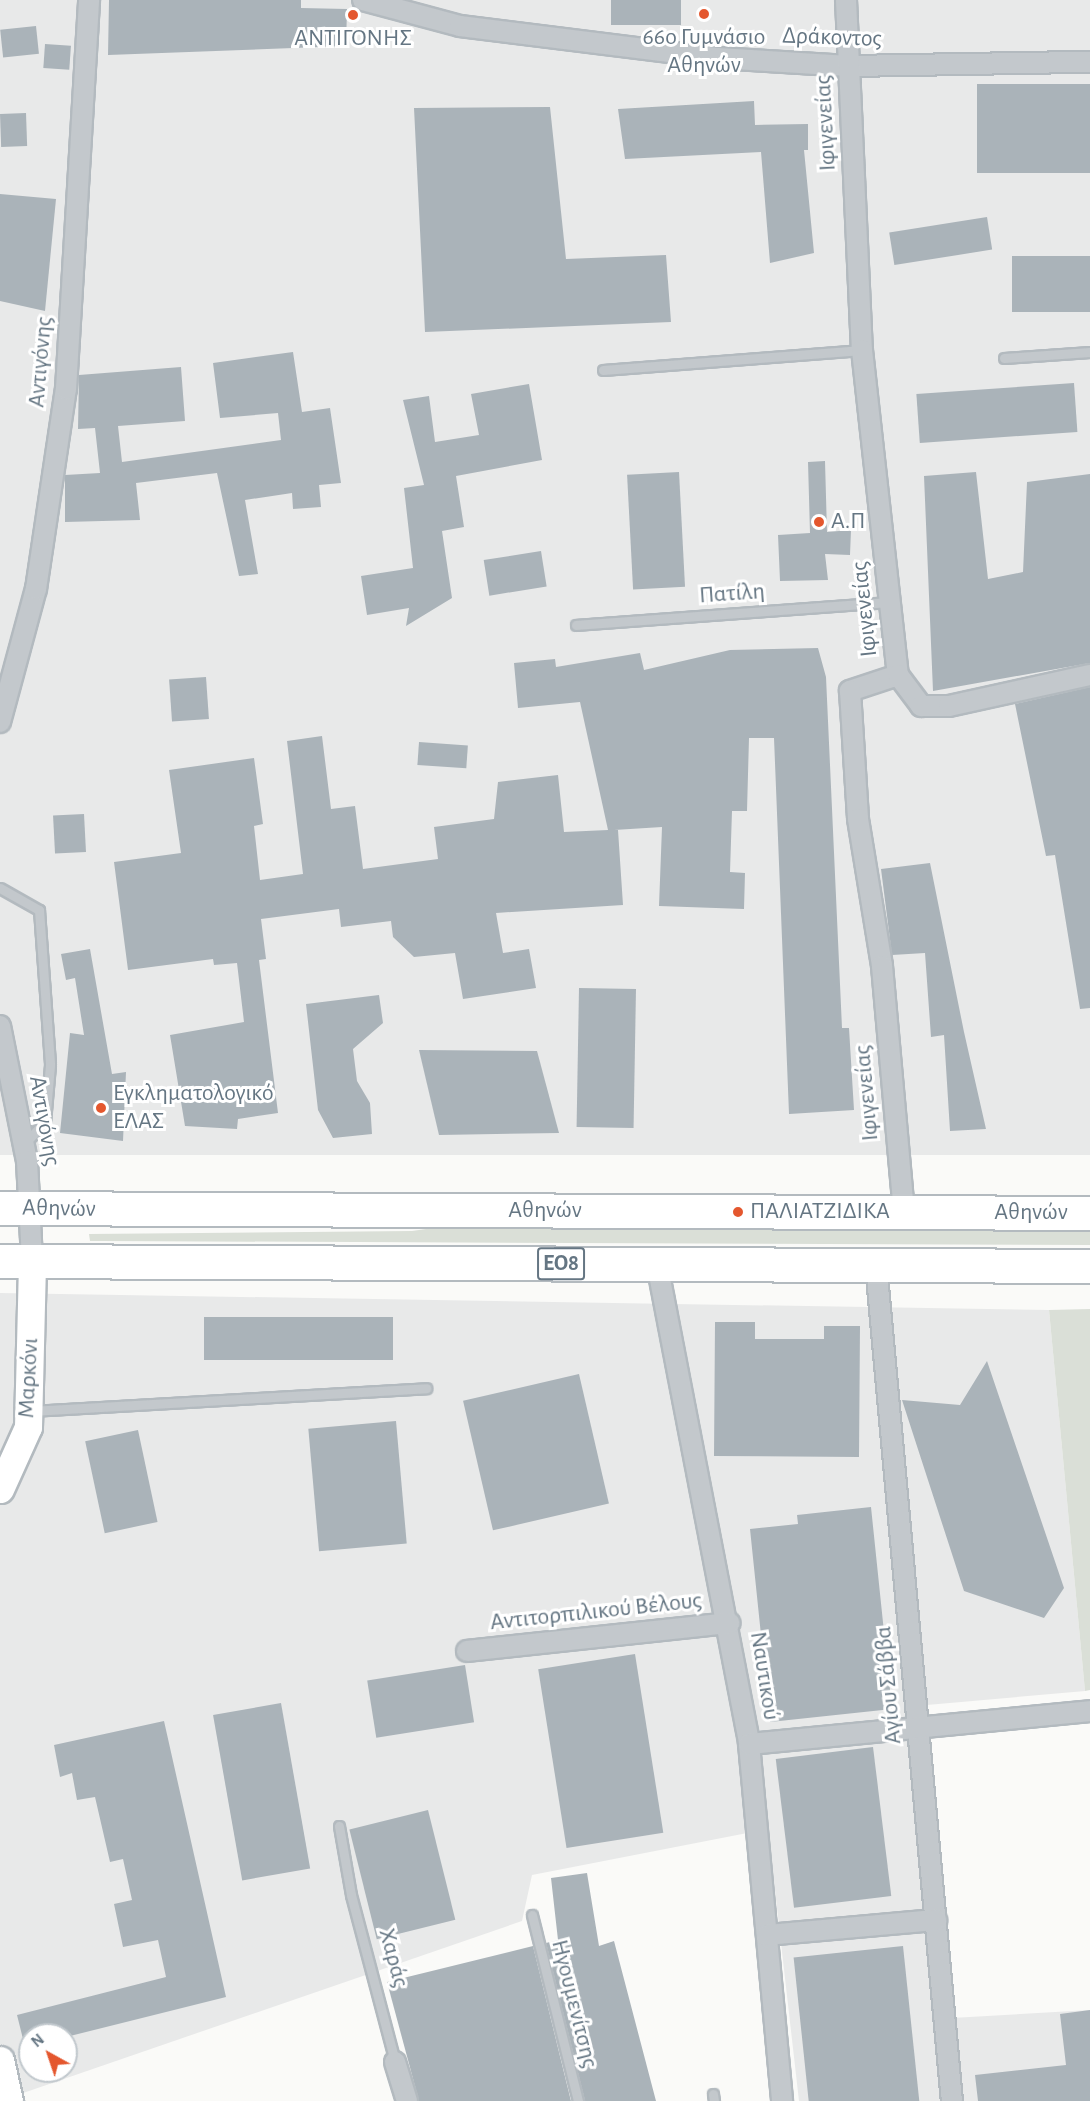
<!DOCTYPE html>
<html>
<head>
<meta charset="utf-8">
<style>
	body { margin:0 }
	#map { position:relative; width:1090px; height:2101px; overflow:hidden; background:#fafaf8; font-family:"Alegreya Sans",sans-serif }
	div>[style] { position:absolute }
	[style*='--x'] { left:calc(var(--x)*1px); top:calc(var(--y)*1px); width:calc(var(--w)*1px); rotate:calc(var(--a)*1deg) }
	.built>* { inset:0; background:#e8e9e9; transform-origin:0 0 }
	.green>* { inset:0; background:#dadfd7 }
	.building>* { inset:0; background:#aab3b9; transform-origin:0 0 }
	.roads { filter:drop-shadow(2px 0 #b3babf) drop-shadow(-2px 0 #b3babf) drop-shadow(0 2px #b3babf) drop-shadow(0 -2px #b3babf) }
	.lane>* { height:9px; margin:-4.5px; padding:0 4.5px; transform-origin:4.5px; border-radius:4.5px; background:#c3c8cc }
	.street>* { height:20px; margin:-10px; padding:0 10px; transform-origin:10px; border-radius:10px; background:#c3c8cc }
	.secondary>* { height:27px; margin:-13.5px; padding:0 13.5px; transform-origin:13.5px; border-radius:13.5px; background:#fff }
	.highway>* { height:33px; margin:-16.5px; padding:0 16.5px; transform-origin:16.5px; border-radius:16.5px; background:#fff }
	.dots>* { width:16px; height:16px; translate:-50% -50%; box-sizing:border-box; border:3px solid #fff; border-radius:50% }
	span { translate:-50% -50%; white-space:nowrap; text-align:center; line-height:1.15; -webkit-text-stroke:6px #fff; paint-order:stroke }
	.shield-label span { padding:2px 4px; background:#fff; border:2px solid; border-radius:4px; -webkit-text-stroke-width:0 }
	.shield-label { font-size:22px; color:#657683; font-weight:700 }
	.poi-label { font-size:24px; color:#657683 }
	.left { translate:0 -50%; text-align:left }
	.street-label { font-size:24px; color:#657683 }
	.north { position:absolute; left:18px; top:2023px; width:60px; height:60px; box-sizing:border-box; background:#fff; border:2px solid #c1c8cd; border-radius:50%; rotate:320deg; font-size:16px; font-weight:700; line-height:24px; text-align:center; color:#657683 }
	.north::after { content:''; display:block; margin:auto; width:21px; height:27px; background:#e4572e; clip-path:polygon(50% 0,100% 100%,50% 72%,0 100%) }
</style>
</head>
<body>
<div id="map">
	<div class="built">
		<div style="left:0;top:0;width:1090px;height:1155px"></div>
		<div style="clip-path:polygon(evenodd,0 1293px,1049px 1310px,1085px 1691px,927px 1705px,924px 1749px,952px 2018px,1090px 2010px,1090px 2101px,799px 2101px,768px 1829px,532px 1875px,522px 1921px,0 2101px,0 1293px,30px 2035px,66px 2035px,66px 2071px,30px 2071px,30px 2035px)"></div>
	</div>
	<div class="green">
		<div style="clip-path:polygon(447px 1226px,1090px 1227px,1090px 1245px,101px 1241px,90px 1241px,89px 1234px,412px 1231px)"></div>
		<div style="clip-path:polygon(1090px 1309px,1090px 1690px,1085px 1691px,1049px 1310px)"></div>
	</div>
	<div class="building">
		<div style="clip-path:polygon(109px 0,301px 0,301px 8px,347px 9px,346px 46px,108px 55px)"></div>
		<div style="left:611px;top:0;width:70px;height:25px"></div>
		<div style="left:36px;top:26px;width:28px;height:36px;rotate:84deg"></div>
		<div style="left:45px;top:44px;width:26px;height:24px;rotate:4deg"></div>
		<div style="left:1090px;top:84px;width:89px;height:113px;rotate:90deg"></div>
		<div style="clip-path:polygon(754px 101px,755px 125px,808px 124px,808px 150px,804px 150px,814px 253px,770px 263px,761px 152px,625px 159px,618px 109px)"></div>
		<div style="clip-path:polygon(550px 107px,566px 259px,666px 255px,671px 322px,425px 332px,414px 108px)"></div>
		<div style="left:26px;top:113px;width:33px;height:26px;rotate:88deg"></div>
		<div style="clip-path:polygon(0 194px,56px 199px,45px 311px,0 301px)"></div>
		<div style="left:987px;top:217px;width:33px;height:99px;rotate:81deg"></div>
		<div style="left:1090px;top:256px;width:56px;height:78px;rotate:90deg"></div>
		<div style="clip-path:polygon(293px 352px,302px 412px,330px 408px,341px 483px,319px 485px,321px 507px,293px 509px,292px 493px,245px 500px,258px 574px,239px 576px,217px 473px,136px 483px,140px 520px,65px 522px,65px 475px,100px 473px,95px 428px,78px 429px,79px 375px,181px 367px,185px 421px,118px 426px,122px 462px,281px 440px,278px 413px,220px 418px,213px 363px)"></div>
		<div style="left:1074px;top:383px;width:49px;height:158px;rotate:86deg"></div>
		<div style="clip-path:polygon(529px 384px,542px 460px,456px 476px,464px 527px,442px 531px,452px 598px,406px 626px,409px 608px,367px 615px,361px 576px,413px 568px,404px 488px,424px 485px,403px 400px,429px 396px,435px 442px,479px 435px,471px 394px)"></div>
		<div style="clip-path:polygon(825px 461px,827px 532px,851px 530px,850px 555px,825px 554px,828px 580px,780px 581px,778px 535px,810px 533px,808px 462px)"></div>
		<div style="left:679px;top:472px;width:115px;height:52px;rotate:87deg"></div>
		<div style="clip-path:polygon(976px 472px,988px 579px,1023px 572px,1027px 482px,1090px 474px,1090px 663px,933px 691px,924px 476px)"></div>
		<div style="left:541px;top:551px;width:36px;height:58px;rotate:81deg"></div>
		<div style="clip-path:polygon(818px 648px,826px 677px,842px 1028px,849px 1028px,854px 1110px,789px 1114px,774px 738px,749px 738px,747px 811px,732px 811px,730px 872px,745px 873px,744px 909px,659px 906px,662px 827px,614px 830px,618px 830px,623px 905px,496px 913px,503px 953px,529px 949px,536px 988px,463px 999px,455px 953px,414px 957px,393px 937px,391px 921px,341px 927px,339px 909px,261px 919px,266px 959px,259px 960px,278px 1113px,238px 1119px,237px 1129px,185px 1126px,170px 1035px,244px 1022px,237px 963px,214px 965px,213px 959px,128px 970px,114px 862px,181px 853px,169px 770px,254px 758px,263px 824px,254px 826px,260px 880px,303px 874px,287px 741px,322px 736px,331px 809px,355px 806px,363px 869px,438px 859px,434px 827px,494px 819px,498px 782px,558px 775px,564px 832px,608px 830px,580px 702px,518px 708px,514px 663px,555px 659px,556px 667px,640px 653px,644px 670px,730px 650px)"></div>
		<div style="left:206px;top:677px;width:42px;height:37px;rotate:86deg"></div>
		<div style="clip-path:polygon(1090px 687px,1090px 1008px,1080px 1009px,1055px 855px,1046px 856px,1015px 704px)"></div>
		<div style="left:419px;top:742px;width:49px;height:23px;rotate:4deg"></div>
		<div style="left:84px;top:814px;width:38px;height:31px;rotate:87deg"></div>
		<div style="clip-path:polygon(930px 863px,964px 1032px,986px 1129px,950px 1131px,944px 1035px,931px 1037px,925px 953px,892px 955px,881px 869px)"></div>
		<div style="clip-path:polygon(90px 949px,112px 1074px,126px 1072px,123px 1141px,60px 1133px,70px 1033px,84px 1035px,75px 978px,66px 980px,61px 954px)"></div>
		<div style="left:579px;top:988px;width:57px;height:139px;rotate:1deg"></div>
		<div style="clip-path:polygon(379px 995px,383px 1023px,353px 1049px,357px 1081px,370px 1103px,372px 1134px,333px 1138px,318px 1110px,306px 1004px)"></div>
		<div style="clip-path:polygon(419px 1050px,537px 1051px,559px 1133px,439px 1135px)"></div>
		<div style="left:204px;top:1317px;width:189px;height:43px"></div>
		<div style="clip-path:polygon(715px 1322px,755px 1322px,755px 1339px,824px 1339px,824px 1326px,860px 1326px,859px 1457px,714px 1456px)"></div>
		<div style="clip-path:polygon(987px 1361px,1064px 1588px,1044px 1618px,964px 1591px,902px 1400px,960px 1405px)"></div>
		<div style="left:579px;top:1374px;width:133px;height:119px;rotate:77deg"></div>
		<div style="left:396px;top:1421px;width:123px;height:88px;rotate:85deg"></div>
		<div style="left:138px;top:1430px;width:94px;height:54px;rotate:78deg"></div>
		<div style="clip-path:polygon(871px 1507px,892px 1709px,770px 1722px,750px 1529px,798px 1524px,797px 1515px)"></div>
		<div style="left:635px;top:1654px;width:181px;height:98px;rotate:81deg"></div>
		<div style="left:465px;top:1665px;width:58px;height:99px;rotate:81deg"></div>
		<div style="left:281px;top:1703px;width:168px;height:69px;rotate:80deg"></div>
		<div style="clip-path:polygon(164px 1721px,226px 1997px,66px 2037px,64px 2029px,23px 2039px,17px 2015px,166px 1977px,158px 1940px,123px 1947px,114px 1904px,132px 1900px,123px 1859px,110px 1862px,95px 1797px,77px 1800px,72px 1773px,60px 1777px,54px 1745px)"></div>
		<div style="left:873px;top:1747px;width:150px;height:98px;rotate:83deg"></div>
		<div style="left:428px;top:1810px;width:113px;height:81px;rotate:76deg"></div>
		<div style="clip-path:polygon(587px 1873px,599px 1946px,614px 1941px,656px 2101px,585px 2101px,546px 1943px,558px 1940px,551px 1878px)"></div>
		<div style="clip-path:polygon(533px 1946px,571px 2101px,419px 2101px,387px 1982px)"></div>
		<div style="left:903px;top:1946px;width:156px;height:110px;rotate:84deg"></div>
		<div style="clip-path:polygon(1090px 2010px,1090px 2101px,978px 2101px,975px 2075px,1066px 2065px,1060px 2014px)"></div>
	</div>
	<div class="roads">
		<div class="lane">
			<div style="--x:1004;--y:358;--w:86;--a:-4"></div>
			<div style="--x:603;--y:370;--w:260;--a:-4.4"></div>
			<div style="--x:576;--y:625;--w:316;--a:-4.2"></div>
			<div style="--x:0;--y:888;--w:45;--a:29.4"></div>
			<div style="--x:39;--y:910;--w:155;--a:85.9"></div>
			<div style="--x:50;--y:1065;--w:57;--a:95"></div>
			<div style="--x:45;--y:1122;--w:30;--a:134"></div>
			<div style="--x:31;--y:1411;--w:396;--a:-3.3"></div>
			<div style="--x:339;--y:1826;--w:70;--a:80.1"></div>
			<div style="--x:351;--y:1895;--w:173;--a:75.2"></div>
			<div style="--x:532;--y:1915;--w:192;--a:76.1"></div>
			<div style="--x:713;--y:2094;--w:7;--a:82"></div>
		</div>
		<div class="street">
			<div style="--x:363;--y:0;--w:100;--a:15"></div>
			<div style="--x:460;--y:26;--w:260;--a:7.1"></div>
			<div style="--x:718;--y:58;--w:131;--a:3.5"></div>
			<div style="--x:849;--y:66;--w:241;--a:-1"></div>
			<div style="--x:846;--y:0;--w:350;--a:87.4"></div>
			<div style="--x:862;--y:350;--w:327;--a:83.7"></div>
			<div style="--x:898;--y:675;--w:51;--a:161.6"></div>
			<div style="--x:850;--y:691;--w:128;--a:86.4"></div>
			<div style="--x:858;--y:819;--w:149;--a:80.7"></div>
			<div style="--x:882;--y:966;--w:248;--a:84.9"></div>
			<div style="--x:898;--y:675;--w:39;--a:53"></div>
			<div style="--x:921;--y:706;--w:28;--a:0"></div>
			<div style="--x:949;--y:706;--w:144;--a:-12.4"></div>
			<div style="--x:0;--y:722;--w:138;--a:-74.9"></div>
			<div style="--x:36;--y:589;--w:202;--a:-81.5"></div>
			<div style="--x:66;--y:389;--w:390;--a:-86.6"></div>
			<div style="--x:0;--y:1026;--w:138;--a:78.7"></div>
			<div style="--x:27;--y:1161;--w:100;--a:87.1"></div>
			<div style="--x:657;--y:1264;--w:489;--a:79.1"></div>
			<div style="--x:749;--y:1744;--w:359;--a:84.7"></div>
			<div style="--x:876;--y:1265;--w:839;--a:84.81"></div>
			<div style="--x:467;--y:1651;--w:264;--a:-6.1"></div>
			<div style="--x:749;--y:1744;--w:343;--a:-5.5"></div>
			<div style="--x:767;--y:1935;--w:170;--a:-5.1"></div>
			<div style="--x:395;--y:2062;--w:41;--a:72.9"></div>
		</div>
		<div class="secondary">
			<div style="--x:0;--y:1489;--w:68;--a:-65.7"></div>
			<div style="--x:28;--y:1427;--w:166;--a:-88.6"></div>
			<div style="--x:0;--y:2060;--w:42;--a:77.6"></div>
		</div>
		<div class="highway">
			<div style="--x:0;--y:1208;--w:1090;--a:0.26"></div>
			<div style="--x:0;--y:1261;--w:1090;--a:0.26"></div>
		</div>
	</div>
	<div class="dots">
		<div style="left:704px;top:14px;background:#e4572e"></div>
		<div style="left:353px;top:15px;background:#e4572e"></div>
		<div style="left:819px;top:522px;background:#e4572e"></div>
		<div style="left:101px;top:1108px;background:#e4572e"></div>
		<div style="left:738px;top:1212px;background:#e4572e"></div>
	</div>
	<div class="shield-label">
		<span style="left:561px;top:1264px">ΕΟ8</span>
	</div>
	<div class="poi-label">
		<span style="left:704px;top:52px">66ο Γυμνάσιο<br>Αθηνών</span>
		<span style="left:353px;top:39px">ΑΝΤΙΓΟΝΗΣ</span>
		<span class="left" style="left:831px;top:522px">Α.Π</span>
		<span class="left" style="left:113px;top:1108px">Εγκληματολογικό<br>ΕΛΑΣ</span>
		<span class="left" style="left:750px;top:1212px">ΠΑΛΙΑΤΖΙΔΙΚΑ</span>
	</div>
	<div class="street-label">
		<span style="left:832px;top:38px;rotate:2deg">Δράκοντος</span>
		<span style="left:826px;top:123px;rotate:-93deg">Ιφιγενείας</span>
		<span style="left:41px;top:362px;rotate:-85deg">Αντιγόνης</span>
		<span style="left:732px;top:594px;rotate:-4deg">Πατίλη</span>
		<span style="left:865px;top:609px;rotate:-96deg">Ιφιγενείας</span>
		<span style="left:867px;top:1093px;rotate:-95deg">Ιφιγενείας</span>
		<span style="left:44px;top:1121px;rotate:80deg">Αντιγόνης</span>
		<span style="left:59px;top:1209px;rotate:1deg">Αθηνών</span>
		<span style="left:545px;top:1211px">Αθηνών</span>
		<span style="left:1031px;top:1213px">Αθηνών</span>
		<span style="left:29px;top:1378px;rotate:-87deg">Μαρκόνι</span>
		<span style="left:596px;top:1612px;rotate:-6deg">Αντιτορπιλικού Βέλους</span>
		<span style="left:764px;top:1676px;rotate:81deg">Ναυτικού</span>
		<span style="left:889px;top:1685px;rotate:-95deg">Αγίου Σάββα</span>
		<span style="left:393px;top:1958px;rotate:75deg">Χαράς</span>
		<span style="left:574px;top:2004px;rotate:76deg">Ηγουμενίτσης</span>
	</div>
	<div class="north">N</div>
</div>
</body>
</html>
